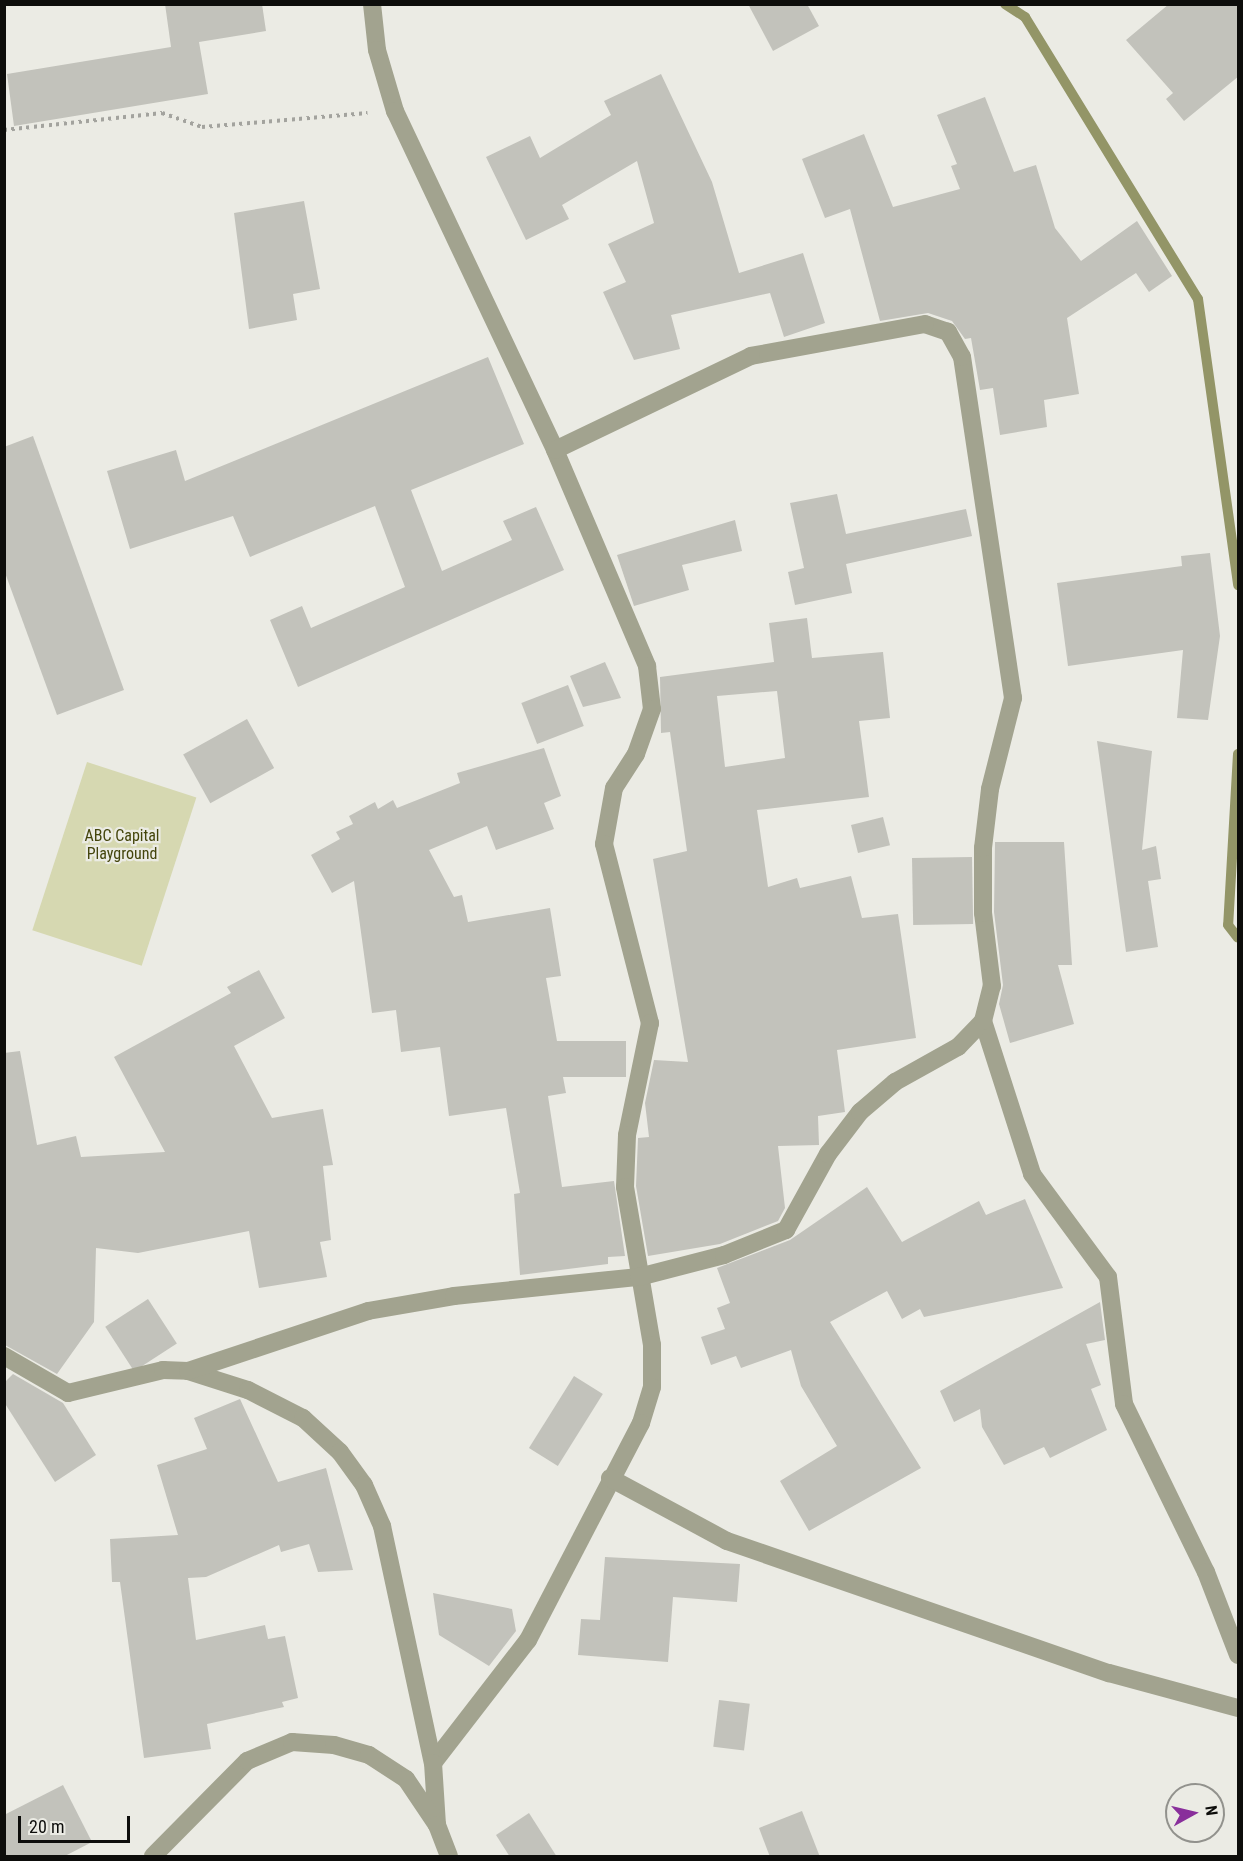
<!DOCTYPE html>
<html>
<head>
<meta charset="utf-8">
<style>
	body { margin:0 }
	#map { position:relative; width:1243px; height:1861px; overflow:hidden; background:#ebebe4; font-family:"Roboto Condensed",sans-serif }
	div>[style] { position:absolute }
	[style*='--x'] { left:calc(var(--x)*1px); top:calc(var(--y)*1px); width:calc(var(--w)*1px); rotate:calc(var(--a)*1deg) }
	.green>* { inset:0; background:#d6d8b1; transform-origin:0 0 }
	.stream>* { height:10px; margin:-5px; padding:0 5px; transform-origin:5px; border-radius:5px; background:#939567 }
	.building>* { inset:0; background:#c2c2bb; transform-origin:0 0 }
	.path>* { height:4px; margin-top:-2px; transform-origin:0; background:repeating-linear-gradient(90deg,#a3a39e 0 3px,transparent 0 7.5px) }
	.minor>* { height:18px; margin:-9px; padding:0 9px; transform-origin:9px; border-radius:9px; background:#a2a38f }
	.tertiary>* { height:18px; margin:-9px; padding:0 9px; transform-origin:9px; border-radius:9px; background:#a2a38f }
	span { translate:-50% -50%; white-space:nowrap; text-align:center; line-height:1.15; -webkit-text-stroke:4.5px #ebebe4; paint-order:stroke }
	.park-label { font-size:16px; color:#44450c }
	.frame { position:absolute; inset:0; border:6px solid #0d0d0b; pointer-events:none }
	.north { position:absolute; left:1165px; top:1783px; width:60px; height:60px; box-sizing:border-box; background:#ebebe4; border:2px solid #92928d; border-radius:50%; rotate:82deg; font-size:16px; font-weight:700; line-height:24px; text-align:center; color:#0d0d0b }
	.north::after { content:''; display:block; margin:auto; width:21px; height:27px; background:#892f9b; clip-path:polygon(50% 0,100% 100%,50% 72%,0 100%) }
	.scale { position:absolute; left:18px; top:1816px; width:112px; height:27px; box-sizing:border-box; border:3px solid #0d0d0b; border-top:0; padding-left:8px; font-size:18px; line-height:21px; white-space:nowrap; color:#0d0d0b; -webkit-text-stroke:4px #ebebe4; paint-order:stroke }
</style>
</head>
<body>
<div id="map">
	<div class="green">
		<div style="left:87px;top:762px;width:115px;height:177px;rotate:18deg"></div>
	</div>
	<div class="stream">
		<div style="--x:1005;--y:4;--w:24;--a:33"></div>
		<div style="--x:1025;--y:17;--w:331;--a:58.5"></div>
		<div style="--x:1198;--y:299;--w:289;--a:82"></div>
		<div style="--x:1238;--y:754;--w:171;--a:93.3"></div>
		<div style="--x:1228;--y:925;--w:16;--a:52"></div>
	</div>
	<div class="building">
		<div style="clip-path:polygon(165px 4px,262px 4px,266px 31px,199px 42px,208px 94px,14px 126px,7px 74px,171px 47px)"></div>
		<div style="clip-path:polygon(748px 4px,807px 4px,819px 26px,773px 51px)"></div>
		<div style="clip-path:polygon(1169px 4px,1239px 4px,1239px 76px,1184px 121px,1166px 99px,1173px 93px,1126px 40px)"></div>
		<div style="clip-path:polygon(661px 74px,712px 182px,739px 273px,803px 253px,825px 323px,784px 337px,770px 293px,671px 315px,680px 349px,634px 360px,603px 292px,626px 282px,608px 244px,654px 223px,637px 161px,562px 205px,569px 219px,526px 240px,486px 157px,530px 136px,540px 158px,611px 115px,604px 101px)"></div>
		<div style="clip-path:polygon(985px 97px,1014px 172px,1036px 165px,1055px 228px,1081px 261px,1137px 221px,1172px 276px,1149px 292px,1136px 273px,1067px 318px,1079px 394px,1044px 400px,1047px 427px,1000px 435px,993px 388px,980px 390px,971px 338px,965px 339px,952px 321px,928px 313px,880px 321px,850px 209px,825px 218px,802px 159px,864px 134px,893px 207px,960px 189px,951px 166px,957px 164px,937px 115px)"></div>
		<div style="clip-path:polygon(304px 201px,320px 289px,293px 294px,297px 320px,249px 329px,234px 213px)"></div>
		<div style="clip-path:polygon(488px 357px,524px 444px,411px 490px,442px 571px,512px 540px,503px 521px,536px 507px,564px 570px,298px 687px,270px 620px,302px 606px,311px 628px,405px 587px,375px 506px,250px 557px,233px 516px,130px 549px,107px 471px,176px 450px,185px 481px)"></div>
		<div style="clip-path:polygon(33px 436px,124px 690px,57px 715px,4px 570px,4px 447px)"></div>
		<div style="clip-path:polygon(837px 494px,846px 534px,966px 509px,972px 536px,846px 564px,852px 593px,795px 605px,788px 572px,804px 568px,790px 503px)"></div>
		<div style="clip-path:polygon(735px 520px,742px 551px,682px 565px,689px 590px,634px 606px,617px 555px)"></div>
		<div style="clip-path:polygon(1210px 553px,1220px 636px,1208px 720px,1177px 718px,1183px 650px,1068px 666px,1057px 583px,1182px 566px,1181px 556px)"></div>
		<div style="clip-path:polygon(evenodd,807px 618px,812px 658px,883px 652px,890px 718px,859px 721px,869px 797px,757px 810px,768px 887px,797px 878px,800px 888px,851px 876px,862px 918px,898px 914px,916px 1038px,837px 1050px,845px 1112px,818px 1116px,819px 1145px,778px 1146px,785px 1208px,778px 1221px,720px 1244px,648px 1256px,636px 1186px,638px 1138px,649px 1137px,645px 1103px,654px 1060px,688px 1062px,653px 859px,687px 851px,670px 732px,661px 733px,660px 677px,774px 662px,769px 623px,807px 618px,777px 691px,785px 758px,725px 767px,717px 696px,777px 691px)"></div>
		<div style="clip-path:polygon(605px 662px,621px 698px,583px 707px,570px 676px)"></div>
		<div style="left:568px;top:685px;width:44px;height:50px;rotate:69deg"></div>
		<div style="left:247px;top:719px;width:56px;height:73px;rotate:61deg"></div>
		<div style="clip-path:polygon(1097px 741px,1152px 751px,1142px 850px,1156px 846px,1161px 879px,1148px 881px,1158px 947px,1126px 952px)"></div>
		<div style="clip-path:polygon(544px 748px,561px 796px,544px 803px,554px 829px,496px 850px,487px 826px,429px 850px,454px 897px,462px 895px,468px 922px,550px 908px,561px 976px,546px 978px,557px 1041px,626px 1041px,626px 1077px,563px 1077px,566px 1093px,548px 1096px,562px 1187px,614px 1181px,625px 1256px,608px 1257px,608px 1264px,520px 1275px,514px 1194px,520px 1193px,506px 1108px,449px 1116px,440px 1047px,401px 1052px,396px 1010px,372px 1013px,354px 881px,332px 893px,311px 855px,340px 839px,336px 832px,353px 824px,349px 816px,375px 802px,378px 809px,393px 800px,397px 808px,460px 783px,457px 773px)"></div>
		<div style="left:883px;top:817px;width:29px;height:33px;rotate:76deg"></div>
		<div style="clip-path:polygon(995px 842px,1064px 842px,1072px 965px,1058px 965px,1074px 1024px,1010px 1043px,999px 1004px,1003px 985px,994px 912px)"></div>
		<div style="left:972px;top:857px;width:67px;height:60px;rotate:89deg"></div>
		<div style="clip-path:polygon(259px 970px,285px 1018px,234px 1046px,272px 1118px,323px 1109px,333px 1165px,323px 1166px,331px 1240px,320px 1242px,327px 1277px,259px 1288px,249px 1231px,138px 1253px,96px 1248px,94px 1322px,57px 1374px,5px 1345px,4px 1053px,20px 1051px,37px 1145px,76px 1136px,81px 1157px,165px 1152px,114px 1057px,231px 993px,227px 987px)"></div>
		<div style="clip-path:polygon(867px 1187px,902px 1242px,979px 1201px,986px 1215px,1025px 1199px,1063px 1288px,924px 1317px,920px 1309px,902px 1319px,887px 1291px,830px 1322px,921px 1468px,809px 1531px,780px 1481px,837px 1446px,801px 1386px,791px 1350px,741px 1368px,736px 1356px,711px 1365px,701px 1337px,725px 1329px,717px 1308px,730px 1303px,717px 1268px,790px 1240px)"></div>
		<div style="left:148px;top:1299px;width:53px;height:51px;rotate:57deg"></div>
		<div style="clip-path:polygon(1100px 1302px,1105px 1340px,1086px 1344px,1101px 1385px,1091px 1389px,1107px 1430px,1050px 1458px,1044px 1447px,1004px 1465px,982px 1427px,980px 1409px,954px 1422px,940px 1391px)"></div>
		<div style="clip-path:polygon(13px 1374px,63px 1403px,96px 1455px,55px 1482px,4px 1402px,4px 1383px)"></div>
		<div style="left:574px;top:1376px;width:34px;height:85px;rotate:32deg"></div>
		<div style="clip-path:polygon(240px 1399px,278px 1482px,326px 1468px,353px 1570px,318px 1572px,309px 1544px,281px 1552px,279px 1545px,206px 1577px,188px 1578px,196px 1640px,265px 1625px,268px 1639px,285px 1636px,298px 1698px,282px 1702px,284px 1707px,207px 1724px,211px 1749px,144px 1758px,120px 1582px,112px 1582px,110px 1539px,178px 1535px,157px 1465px,207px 1449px,194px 1418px)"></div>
		<div style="clip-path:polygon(605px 1557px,740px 1564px,737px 1602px,673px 1597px,668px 1662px,578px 1655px,581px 1619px,600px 1620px)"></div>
		<div style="clip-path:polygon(433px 1593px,512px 1609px,516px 1631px,489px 1666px,439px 1635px)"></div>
		<div style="left:719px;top:1700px;width:31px;height:47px;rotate:7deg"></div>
		<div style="clip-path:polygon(63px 1785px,92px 1842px,63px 1857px,4px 1857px,4px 1815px)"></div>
		<div style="clip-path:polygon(802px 1811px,820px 1857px,770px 1857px,759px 1828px)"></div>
		<div style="clip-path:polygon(529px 1813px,557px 1857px,510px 1857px,496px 1835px)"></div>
	</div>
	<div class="path">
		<div style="--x:4;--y:130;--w:159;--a:-6.1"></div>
		<div style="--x:162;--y:113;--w:42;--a:19.3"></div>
		<div style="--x:202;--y:127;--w:166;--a:-4.8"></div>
	</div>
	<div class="minor">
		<div style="--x:372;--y:4;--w:46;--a:83.8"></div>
		<div style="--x:377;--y:50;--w:64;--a:73.6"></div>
		<div style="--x:395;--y:111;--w:375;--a:64.7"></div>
		<div style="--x:555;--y:450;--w:235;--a:66.9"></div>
		<div style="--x:647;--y:666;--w:43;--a:83.4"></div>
		<div style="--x:652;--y:709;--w:48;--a:109.6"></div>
		<div style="--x:636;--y:754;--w:40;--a:122.9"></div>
		<div style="--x:614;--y:788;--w:57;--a:100.1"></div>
		<div style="--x:604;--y:844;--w:185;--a:75.6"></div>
		<div style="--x:650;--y:1023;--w:114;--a:101.6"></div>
		<div style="--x:627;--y:1135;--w:52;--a:92.2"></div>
		<div style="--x:625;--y:1187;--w:160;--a:80.3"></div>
		<div style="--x:652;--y:1345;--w:42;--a:90"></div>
		<div style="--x:652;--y:1387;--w:38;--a:107"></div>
		<div style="--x:641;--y:1423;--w:245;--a:117.5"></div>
		<div style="--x:528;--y:1640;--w:155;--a:127.7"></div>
		<div style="--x:983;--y:1021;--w:161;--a:72.2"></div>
		<div style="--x:1032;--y:1174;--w:128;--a:53.6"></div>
		<div style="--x:1108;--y:1277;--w:128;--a:82.8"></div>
		<div style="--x:1124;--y:1404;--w:187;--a:64"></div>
		<div style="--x:1206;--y:1572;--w:89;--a:68.9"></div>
		<div style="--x:4;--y:1356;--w:74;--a:30"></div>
		<div style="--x:68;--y:1393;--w:98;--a:-13.6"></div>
		<div style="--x:163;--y:1370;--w:25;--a:2"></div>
		<div style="--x:188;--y:1371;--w:63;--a:17.6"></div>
		<div style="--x:248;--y:1390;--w:62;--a:27"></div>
		<div style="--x:303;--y:1418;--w:50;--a:42.6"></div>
		<div style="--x:340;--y:1452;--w:41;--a:54"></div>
		<div style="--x:364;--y:1485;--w:45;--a:66.3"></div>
		<div style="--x:382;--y:1526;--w:242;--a:77.9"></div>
		<div style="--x:433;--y:1763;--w:62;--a:86.3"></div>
		<div style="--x:188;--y:1371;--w:190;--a:-18.4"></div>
		<div style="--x:368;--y:1311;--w:87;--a:-9.9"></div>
		<div style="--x:454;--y:1296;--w:186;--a:-5.9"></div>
		<div style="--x:639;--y:1277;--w:88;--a:-14.5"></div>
		<div style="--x:724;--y:1255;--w:67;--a:-22"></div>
		<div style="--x:786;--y:1230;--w:87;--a:-61.1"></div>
		<div style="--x:828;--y:1154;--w:53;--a:-52.7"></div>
		<div style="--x:860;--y:1112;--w:46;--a:-40.6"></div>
		<div style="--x:895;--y:1082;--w:72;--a:-29.1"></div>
		<div style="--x:958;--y:1047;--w:36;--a:-46"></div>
		<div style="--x:983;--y:1021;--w:36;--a:-76"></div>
		<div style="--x:992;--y:986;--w:74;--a:-97"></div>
		<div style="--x:983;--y:913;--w:65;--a:-90"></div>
		<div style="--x:983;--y:848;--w:59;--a:-83.2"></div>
		<div style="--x:990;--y:789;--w:94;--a:-75.8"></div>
		<div style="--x:1013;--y:698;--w:345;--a:-98.5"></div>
		<div style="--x:962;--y:357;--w:29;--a:-119"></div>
		<div style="--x:948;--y:332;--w:24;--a:-161"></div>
		<div style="--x:925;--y:324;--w:177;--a:169.6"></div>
		<div style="--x:751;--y:356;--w:217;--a:154.4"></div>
		<div style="--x:610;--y:1478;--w:133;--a:28.3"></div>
		<div style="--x:727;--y:1541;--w:404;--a:19.1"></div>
		<div style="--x:1109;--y:1673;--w:134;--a:15.2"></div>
	</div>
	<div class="tertiary">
		<div style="--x:153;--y:1856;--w:134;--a:-45.3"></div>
		<div style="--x:247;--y:1761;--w:49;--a:-22.9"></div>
		<div style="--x:292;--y:1742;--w:42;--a:4.1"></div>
		<div style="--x:334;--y:1745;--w:36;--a:16"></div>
		<div style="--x:369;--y:1755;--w:44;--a:33"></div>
		<div style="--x:406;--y:1779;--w:55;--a:56"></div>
		<div style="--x:437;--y:1825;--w:33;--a:69"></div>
	</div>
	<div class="park-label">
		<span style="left:122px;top:845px">ABC Capital<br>Playground</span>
	</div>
	<div class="frame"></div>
	<div class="north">N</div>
	<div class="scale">20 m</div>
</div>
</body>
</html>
